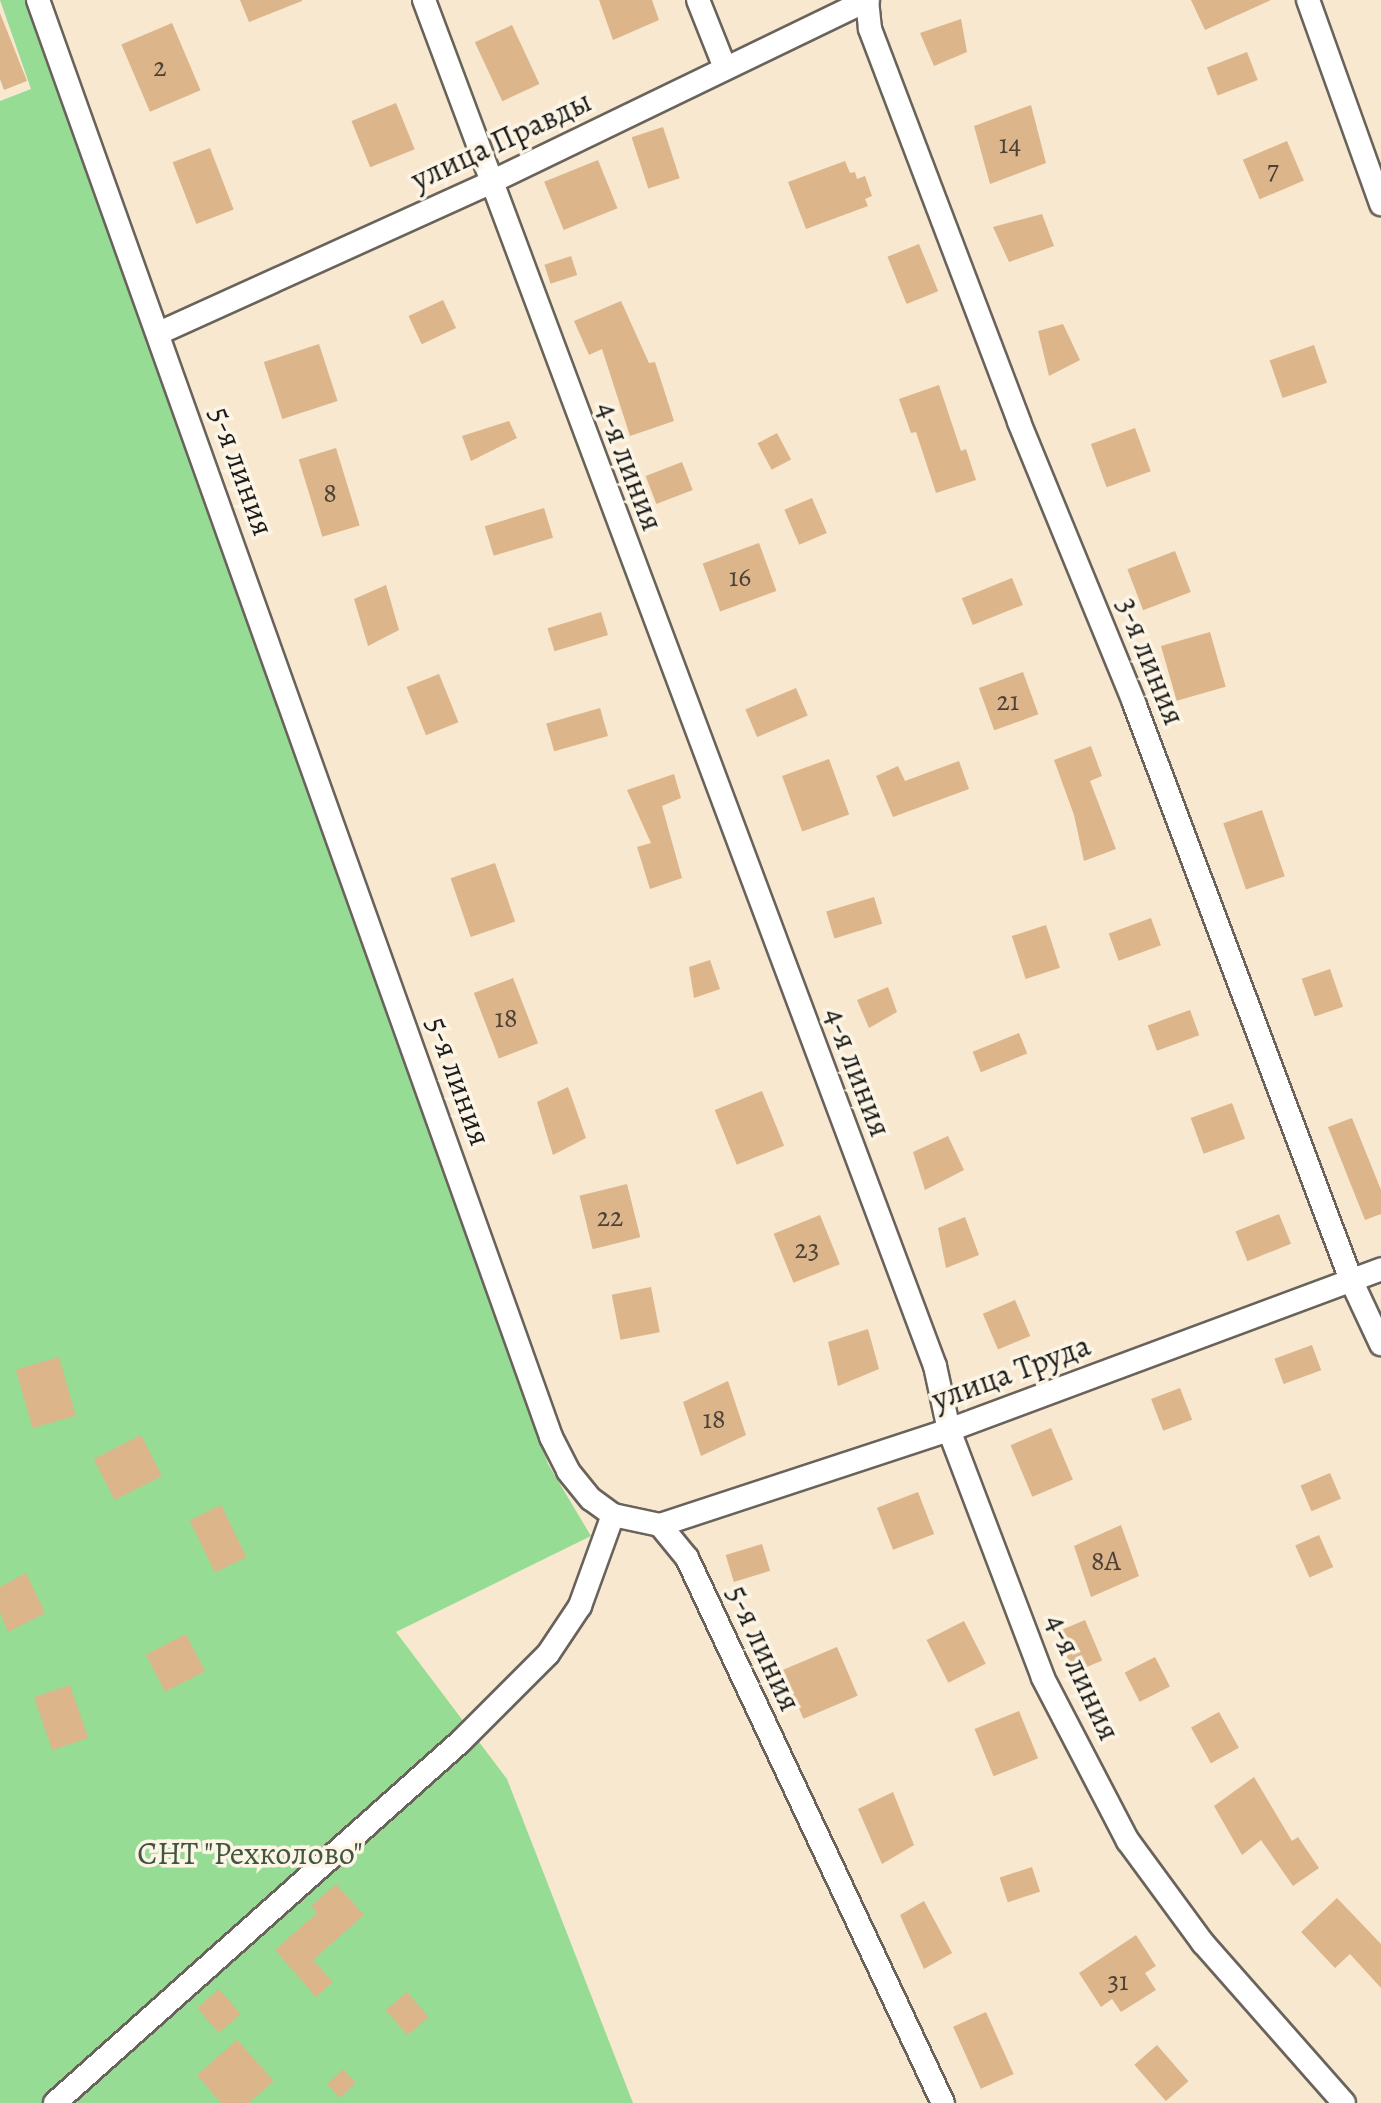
<!DOCTYPE html>
<html>
<head>
<meta charset="utf-8">
<style>
	body { margin:0 }
	#map { position:relative; width:1381px; height:2103px; overflow:hidden; background:#f8e8d0; font-family:Alegreya,serif }
	div>[style] { position:absolute }
	[style*='--x'] { left:calc(var(--x)*1px); top:calc(var(--y)*1px); width:calc(var(--w)*1px); rotate:calc(var(--a)*1deg) }
	.green>* { inset:0; background:#96dc95 }
	.building>* { inset:0; background:#dcb58b; transform-origin:0 0 }
	.roads { filter:drop-shadow(2px 0 #69635b) drop-shadow(-2px 0 #69635b) drop-shadow(0 2px #69635b) drop-shadow(0 -2px #69635b) }
	.minor>* { height:22px; margin:-11px; padding:0 11px; transform-origin:11px; border-radius:11px; background:#fff }
	span { translate:-50% -50%; white-space:nowrap; text-align:center; line-height:1.15; -webkit-text-stroke:7px #fcf5e5; paint-order:stroke }
	.number-label { font-size:28px; color:#4c4238 }
	.number-label span { -webkit-text-stroke-width:0 }
	.street-label { font-size:32px; color:#1c1c1c }
	.park-label { font-size:32px; color:#415640 }
</style>
</head>
<body>
<div id="map">
	<div class="green">
		<div style="clip-path:polygon(0 0,28px 0,548px 1464px,591px 1536px,396px 1632px,507px 1779px,633px 2103px,0 2103px,0 101px,31px 89px)"></div>
	</div>
	<div class="building">
		<div style="clip-path:polygon(240px 0,302px 0,302px 1px,249px 22px)"></div>
		<div style="clip-path:polygon(599px 0,652px 0,659px 20px,613px 40px)"></div>
		<div style="clip-path:polygon(1191px 0,1271px 0,1205px 30px)"></div>
		<div style="clip-path:polygon(0 13px,27px 81px,4px 90px,0 79px)"></div>
		<div style="clip-path:polygon(961px 19px,967px 52px,934px 66px,920px 33px)"></div>
		<div style="left:172px;top:23px;width:73px;height:55px;rotate:67deg"></div>
		<div style="left:512px;top:25px;width:65px;height:41px;rotate:65deg"></div>
		<div style="left:1247px;top:52px;width:30px;height:43px;rotate:69deg"></div>
		<div style="left:396px;top:103px;width:50px;height:48px;rotate:68deg"></div>
		<div style="clip-path:polygon(1031px 105px,1046px 163px,990px 184px,974px 126px)"></div>
		<div style="left:663px;top:127px;width:54px;height:33px;rotate:72deg"></div>
		<div style="left:1287px;top:141px;width:43px;height:48px;rotate:67deg"></div>
		<div style="left:210px;top:148px;width:66px;height:40px;rotate:69deg"></div>
		<div style="left:598px;top:160px;width:52px;height:58px;rotate:68deg"></div>
		<div style="clip-path:polygon(845px 161px,850px 173px,855px 172px,857px 179px,865px 176px,872px 196px,865px 199px,868px 206px,806px 229px,788px 182px)"></div>
		<div style="clip-path:polygon(1042px 214px,1054px 246px,1009px 262px,993px 227px)"></div>
		<div style="left:919px;top:244px;width:51px;height:34px;rotate:68deg"></div>
		<div style="left:571px;top:256px;width:20px;height:28px;rotate:72deg"></div>
		<div style="left:443px;top:300px;width:31px;height:38px;rotate:65deg"></div>
		<div style="clip-path:polygon(621px 301px,649px 363px,655px 362px,674px 421px,630px 436px,602px 349px,589px 355px,574px 321px)"></div>
		<div style="clip-path:polygon(1063px 324px,1080px 360px,1049px 376px,1038px 331px)"></div>
		<div style="left:319px;top:344px;width:60px;height:58px;rotate:72deg"></div>
		<div style="left:1314px;top:345px;width:40px;height:47px;rotate:71deg"></div>
		<div style="clip-path:polygon(939px 385px,961px 451px,966px 449px,976px 480px,936px 493px,916px 432px,911px 433px,899px 399px)"></div>
		<div style="clip-path:polygon(509px 421px,517px 438px,471px 461px,462px 436px)"></div>
		<div style="left:1135px;top:428px;width:46px;height:47px;rotate:70deg"></div>
		<div style="left:777px;top:433px;width:30px;height:22px;rotate:62deg"></div>
		<div style="left:336px;top:448px;width:81px;height:39px;rotate:73deg"></div>
		<div style="left:682px;top:462px;width:30px;height:39px;rotate:69deg"></div>
		<div style="left:812px;top:498px;width:38px;height:30px;rotate:67deg"></div>
		<div style="left:544px;top:508px;width:31px;height:62px;rotate:73deg"></div>
		<div style="left:759px;top:543px;width:51px;height:60px;rotate:70deg"></div>
		<div style="left:1175px;top:551px;width:44px;height:51px;rotate:69deg"></div>
		<div style="left:1012px;top:578px;width:29px;height:54px;rotate:68deg"></div>
		<div style="clip-path:polygon(386px 585px,399px 630px,368px 646px,354px 599px)"></div>
		<div style="left:601px;top:612px;width:24px;height:56px;rotate:73deg"></div>
		<div style="left:1210px;top:632px;width:57px;height:51px;rotate:74deg"></div>
		<div style="left:1023px;top:672px;width:45px;height:47px;rotate:70deg"></div>
		<div style="left:439px;top:674px;width:52px;height:35px;rotate:68deg"></div>
		<div style="left:796px;top:688px;width:30px;height:55px;rotate:67deg"></div>
		<div style="left:600px;top:708px;width:29px;height:56px;rotate:74deg"></div>
		<div style="clip-path:polygon(1091px 746px,1102px 776px,1090px 781px,1116px 849px,1084px 861px,1074px 815px,1054px 760px)"></div>
		<div style="left:829px;top:759px;width:59px;height:50px;rotate:70deg"></div>
		<div style="clip-path:polygon(959px 761px,969px 789px,893px 817px,876px 776px,898px 766px,905px 781px)"></div>
		<div style="clip-path:polygon(674px 774px,681px 798px,662px 806px,682px 878px,650px 889px,637px 847px,651px 843px,627px 790px)"></div>
		<div style="left:1262px;top:810px;width:70px;height:41px;rotate:71deg"></div>
		<div style="left:495px;top:863px;width:62px;height:47px;rotate:71deg"></div>
		<div style="left:874px;top:897px;width:28px;height:50px;rotate:73deg"></div>
		<div style="left:1151px;top:918px;width:29px;height:45px;rotate:70deg"></div>
		<div style="left:1046px;top:925px;width:45px;height:36px;rotate:72deg"></div>
		<div style="clip-path:polygon(710px 960px,720px 989px,694px 998px,689px 967px)"></div>
		<div style="left:1330px;top:969px;width:40px;height:30px;rotate:71deg"></div>
		<div style="left:513px;top:978px;width:70px;height:42px;rotate:69deg"></div>
		<div style="clip-path:polygon(888px 987px,897px 1012px,869px 1028px,857px 1000px)"></div>
		<div style="left:1190px;top:1010px;width:27px;height:45px;rotate:70deg"></div>
		<div style="left:1019px;top:1033px;width:22px;height:50px;rotate:68deg"></div>
		<div style="clip-path:polygon(568px 1087px,586px 1138px,553px 1155px,537px 1102px)"></div>
		<div style="left:762px;top:1091px;width:59px;height:51px;rotate:68deg"></div>
		<div style="left:1232px;top:1103px;width:38px;height:44px;rotate:70deg"></div>
		<div style="clip-path:polygon(1352px 1118px,1381px 1190px,1381px 1214px,1365px 1220px,1328px 1127px)"></div>
		<div style="clip-path:polygon(948px 1136px,964px 1170px,925px 1190px,913px 1152px)"></div>
		<div style="left:627px;top:1184px;width:55px;height:49px;rotate:76deg"></div>
		<div style="left:1279px;top:1214px;width:32px;height:47px;rotate:68deg"></div>
		<div style="left:820px;top:1215px;width:53px;height:50px;rotate:68deg"></div>
		<div style="clip-path:polygon(965px 1217px,979px 1255px,946px 1268px,938px 1228px)"></div>
		<div style="left:651px;top:1287px;width:46px;height:40px;rotate:79deg"></div>
		<div style="left:1015px;top:1300px;width:39px;height:35px;rotate:67deg"></div>
		<div style="clip-path:polygon(868px 1329px,879px 1369px,838px 1386px,828px 1342px)"></div>
		<div style="left:1312px;top:1345px;width:27px;height:40px;rotate:70deg"></div>
		<div style="left:59px;top:1357px;width:61px;height:45px;rotate:74deg"></div>
		<div style="clip-path:polygon(728px 1381px,746px 1435px,701px 1456px,683px 1402px)"></div>
		<div style="left:1180px;top:1388px;width:34px;height:31px;rotate:69deg"></div>
		<div style="left:1051px;top:1428px;width:56px;height:44px;rotate:67deg"></div>
		<div style="left:141px;top:1435px;width:46px;height:53px;rotate:63deg"></div>
		<div style="left:1330px;top:1473px;width:28px;height:32px;rotate:67deg"></div>
		<div style="left:918px;top:1492px;width:45px;height:44px;rotate:69deg"></div>
		<div style="left:221px;top:1505px;width:58px;height:35px;rotate:64deg"></div>
		<div style="clip-path:polygon(1121px 1525px,1139px 1576px,1091px 1597px,1074px 1546px)"></div>
		<div style="left:1319px;top:1535px;width:35px;height:26px;rotate:66deg"></div>
		<div style="left:762px;top:1544px;width:28px;height:38px;rotate:73deg"></div>
		<div style="clip-path:polygon(26px 1573px,45px 1613px,8px 1632px,0 1612px,0 1587px)"></div>
		<div style="left:1085px;top:1620px;width:44px;height:31px;rotate:67deg"></div>
		<div style="left:964px;top:1621px;width:48px;height:42px;rotate:63deg"></div>
		<div style="left:186px;top:1634px;width:42px;height:45px;rotate:63deg"></div>
		<div style="left:837px;top:1647px;width:53px;height:59px;rotate:67deg"></div>
		<div style="left:1155px;top:1657px;width:33px;height:34px;rotate:63deg"></div>
		<div style="left:70px;top:1685px;width:56px;height:38px;rotate:71deg"></div>
		<div style="left:1019px;top:1711px;width:51px;height:48px;rotate:68deg"></div>
		<div style="left:1219px;top:1712px;width:41px;height:32px;rotate:61deg"></div>
		<div style="clip-path:polygon(1254px 1777px,1292px 1841px,1298px 1837px,1319px 1868px,1293px 1886px,1261px 1840px,1242px 1855px,1214px 1806px)"></div>
		<div style="clip-path:polygon(893px 1792px,914px 1845px,882px 1864px,858px 1809px)"></div>
		<div style="left:1032px;top:1867px;width:26px;height:34px;rotate:72deg"></div>
		<div style="clip-path:polygon(336px 1884px,364px 1915px,313px 1960px,333px 1982px,316px 1997px,275px 1950px,317px 1913px,311px 1906px)"></div>
		<div style="clip-path:polygon(1337px 1898px,1381px 1944px,1381px 1988px,1350px 1954px,1335px 1968px,1301px 1932px)"></div>
		<div style="clip-path:polygon(924px 1901px,952px 1953px,924px 1969px,900px 1915px)"></div>
		<div style="clip-path:polygon(1136px 1935px,1156px 1966px,1145px 1973px,1156px 1990px,1121px 2012px,1112px 1999px,1101px 2007px,1079px 1973px)"></div>
		<div style="left:219px;top:1989px;width:33px;height:29px;rotate:49deg"></div>
		<div style="left:407px;top:1992px;width:33px;height:28px;rotate:49deg"></div>
		<div style="left:986px;top:2012px;width:68px;height:36px;rotate:66deg"></div>
		<div style="clip-path:polygon(237px 2040px,274px 2081px,249px 2103px,221px 2103px,197px 2075px)"></div>
		<div style="left:1157px;top:2045px;width:48px;height:30px;rotate:49deg"></div>
		<div style="left:343px;top:2069px;width:19px;height:22px;rotate:47deg"></div>
	</div>
	<div class="roads">
		<div class="minor">
			<div style="--x:38;--y:0;--w:1526;--a:70.35"></div>
			<div style="--x:551;--y:1437;--w:38;--a:63"></div>
			<div style="--x:568;--y:1471;--w:36;--a:51"></div>
			<div style="--x:591;--y:1499;--w:27;--a:36"></div>
			<div style="--x:613;--y:1515;--w:48;--a:12"></div>
			<div style="--x:660;--y:1525;--w:43;--a:50.7"></div>
			<div style="--x:687;--y:1558;--w:602;--a:64.84"></div>
			<div style="--x:424;--y:0;--w:1458;--a:69.49"></div>
			<div style="--x:935;--y:1366;--w:66;--a:77.7"></div>
			<div style="--x:949;--y:1430;--w:265;--a:69.2"></div>
			<div style="--x:1043;--y:1678;--w:184;--a:62.5"></div>
			<div style="--x:1128;--y:1841;--w:127;--a:53.7"></div>
			<div style="--x:1203;--y:1943;--w:213;--a:48.6"></div>
			<div style="--x:698;--y:0;--w:73;--a:68.3"></div>
			<div style="--x:867;--y:0;--w:29;--a:84"></div>
			<div style="--x:870;--y:29;--w:420;--a:69.2"></div>
			<div style="--x:1019;--y:422;--w:304;--a:67.7"></div>
			<div style="--x:1134;--y:703;--w:616;--a:69.39"></div>
			<div style="--x:1351;--y:1280;--w:71;--a:64.9"></div>
			<div style="--x:1308;--y:0;--w:217;--a:70.3"></div>
			<div style="--x:159;--y:333;--w:362;--a:-24.4"></div>
			<div style="--x:489;--y:183;--w:421;--a:-25.8"></div>
			<div style="--x:660;--y:1525;--w:304;--a:-18.2"></div>
			<div style="--x:949;--y:1430;--w:461;--a:-20.4"></div>
			<div style="--x:55;--y:2103;--w:544;--a:-41.72"></div>
			<div style="--x:461;--y:1741;--w:123;--a:-45"></div>
			<div style="--x:548;--y:1654;--w:58;--a:-56.3"></div>
			<div style="--x:580;--y:1606;--w:97;--a:-70.1"></div>
		</div>
	</div>
	<div class="number-label">
		<span style="left:160px;top:67px">2</span>
		<span style="left:1010px;top:144px">14</span>
		<span style="left:1273px;top:170px">7</span>
		<span style="left:330px;top:493px">8</span>
		<span style="left:740px;top:577px">16</span>
		<span style="left:1008px;top:701px">21</span>
		<span style="left:506px;top:1018px">18</span>
		<span style="left:610px;top:1217px">22</span>
		<span style="left:807px;top:1249px">23</span>
		<span style="left:714px;top:1419px">18</span>
		<span style="left:1106px;top:1561px">8А</span>
		<span style="left:1118px;top:1981px">31</span>
	</div>
	<div class="street-label">
		<span style="left:501px;top:140px;rotate:-25deg">улица Правды</span>
		<span style="left:630px;top:466px;rotate:69deg">4-я линия</span>
		<span style="left:242px;top:471px;rotate:70deg">5-я линия</span>
		<span style="left:1151px;top:661px;rotate:68deg">3-я линия</span>
		<span style="left:858px;top:1072px;rotate:69deg">4-я линия</span>
		<span style="left:459px;top:1081px;rotate:70deg">5-я линия</span>
		<span style="left:1011px;top:1372px;rotate:-20deg">улица Труда</span>
		<span style="left:764px;top:1648px;rotate:65deg">5-я линия</span>
		<span style="left:1083px;top:1677px;rotate:65deg">4-я линия</span>
	</div>
	<div class="park-label">
		<span style="left:250px;top:1853px">СНТ "Рехколово"</span>
	</div>
</div>
</body>
</html>
